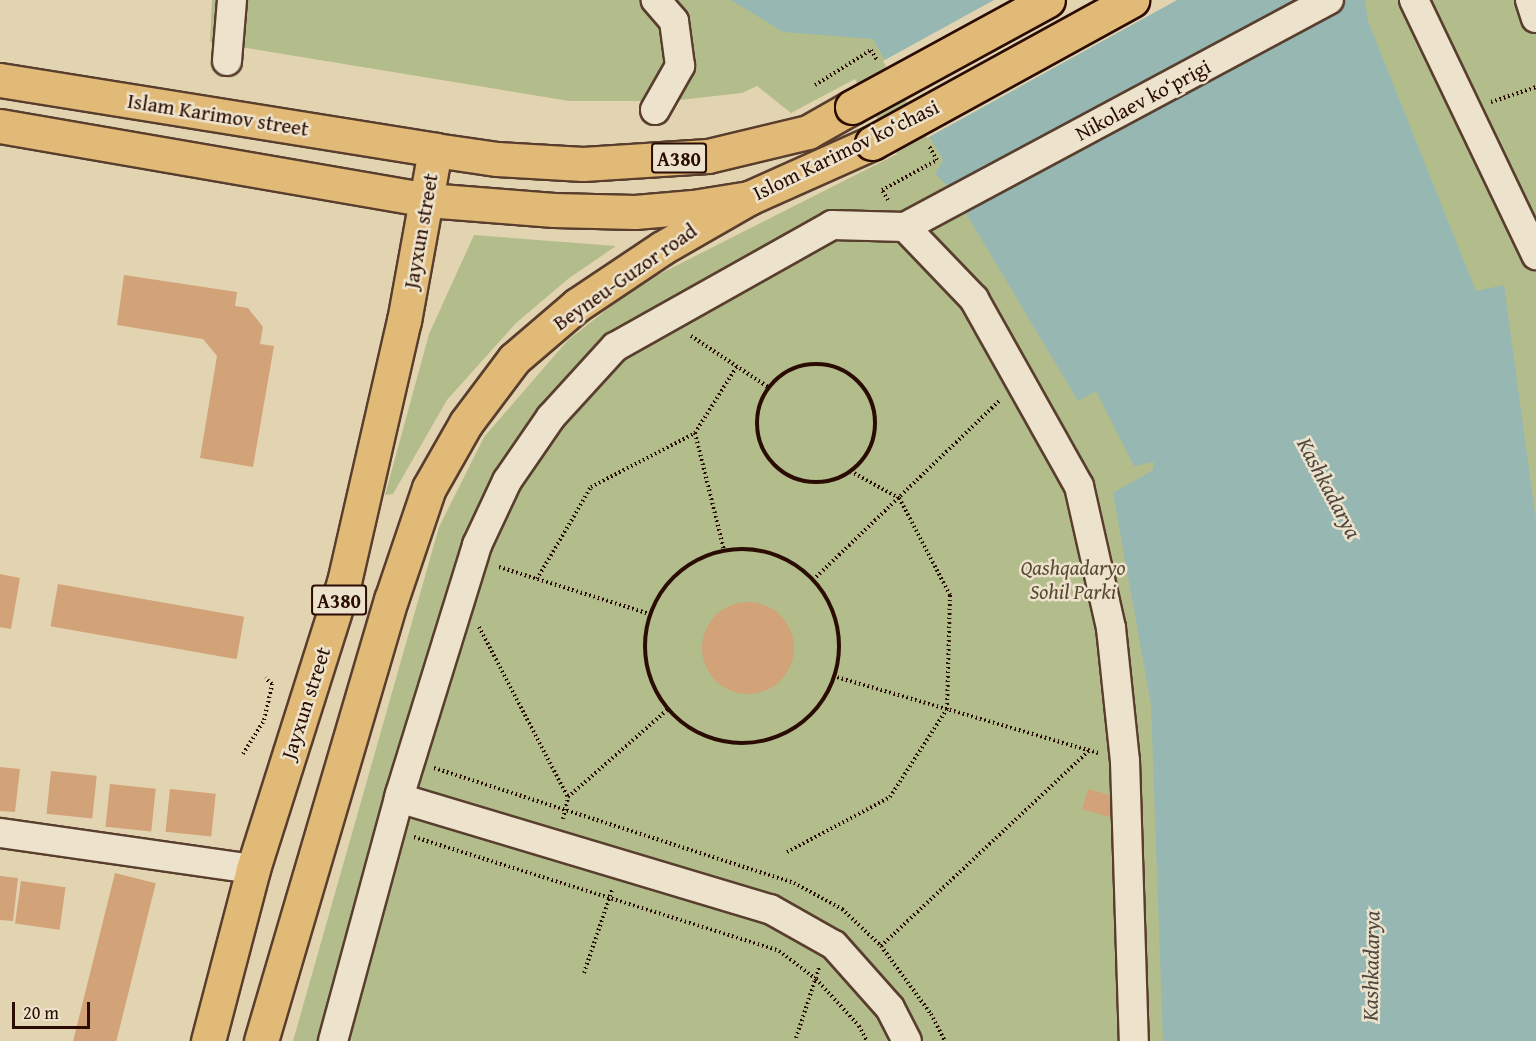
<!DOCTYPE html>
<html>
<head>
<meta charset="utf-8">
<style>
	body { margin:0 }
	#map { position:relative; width:1536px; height:1041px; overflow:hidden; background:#e3d4b1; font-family:"Gentium Book Plus",serif }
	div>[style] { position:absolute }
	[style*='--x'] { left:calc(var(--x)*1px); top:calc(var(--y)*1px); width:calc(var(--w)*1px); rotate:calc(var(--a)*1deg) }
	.green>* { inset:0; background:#b3bd8c }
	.water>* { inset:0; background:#96b7b2 }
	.pier>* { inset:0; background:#e3d4b1 }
	.building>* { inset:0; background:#d2a279; transform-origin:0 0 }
	.round { border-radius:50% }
	.path>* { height:4px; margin-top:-2px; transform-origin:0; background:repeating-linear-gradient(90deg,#2b0c03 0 1.5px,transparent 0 4.5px) }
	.path>.ring { margin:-2px; padding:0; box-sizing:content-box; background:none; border:4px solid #2b0c03; border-radius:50% }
	.roads { filter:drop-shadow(2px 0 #593e2e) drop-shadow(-2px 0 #593e2e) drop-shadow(0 2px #593e2e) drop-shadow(0 -2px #593e2e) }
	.street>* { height:28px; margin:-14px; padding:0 14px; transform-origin:14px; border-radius:14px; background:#ede3cc }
	.primary>* { height:33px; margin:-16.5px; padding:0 16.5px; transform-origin:16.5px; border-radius:16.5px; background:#e2ba78 }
	.highway>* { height:33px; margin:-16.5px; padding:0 16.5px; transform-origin:16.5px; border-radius:16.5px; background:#e2ba78 }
	.bridges { filter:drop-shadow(2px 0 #2b0c03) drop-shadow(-2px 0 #2b0c03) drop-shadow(0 2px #2b0c03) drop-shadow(0 -2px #2b0c03) }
	.highway-bridge>* { height:33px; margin:-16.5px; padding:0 16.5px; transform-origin:16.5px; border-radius:16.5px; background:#e2ba78 }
	span { translate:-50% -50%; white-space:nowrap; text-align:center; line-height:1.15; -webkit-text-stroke:5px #ede3cc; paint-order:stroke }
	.shield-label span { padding:2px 4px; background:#ede3cc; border:2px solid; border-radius:4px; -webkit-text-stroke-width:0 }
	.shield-label { font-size:20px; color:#2b0c03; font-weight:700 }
	.street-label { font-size:21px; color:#2b0c03 }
	.park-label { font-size:21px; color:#5b4a33; font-style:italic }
	.water-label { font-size:22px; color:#504840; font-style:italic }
	.scale { position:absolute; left:12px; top:1002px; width:78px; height:27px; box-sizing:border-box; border:3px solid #2b0c03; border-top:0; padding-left:8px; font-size:18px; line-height:21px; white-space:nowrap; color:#2b0c03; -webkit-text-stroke:4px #ede3cc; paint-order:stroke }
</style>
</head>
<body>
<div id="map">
	<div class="green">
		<div style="clip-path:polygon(212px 0,1536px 0,1536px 1041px,293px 1041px,439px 527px,484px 437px,568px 340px,638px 285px,897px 154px,855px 79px,791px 113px,757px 86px,742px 93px,671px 101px,569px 101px,210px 42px)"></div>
		<div style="clip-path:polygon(474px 235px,616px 246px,568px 279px,516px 323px,447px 400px,393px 494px,385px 495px,429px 334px)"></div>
	</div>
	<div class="water">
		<div style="clip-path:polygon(731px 0,1365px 0,1368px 21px,1476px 291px,1504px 285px,1536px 521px,1536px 1041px,1163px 1041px,1151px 705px,1113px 493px,1153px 470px,1154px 462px,1134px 466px,1096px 391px,1078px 401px,952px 190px,935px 174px,943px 160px,873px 39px,783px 32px)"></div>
	</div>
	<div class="pier">
		<div style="clip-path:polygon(994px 0,1177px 0,927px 138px,883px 61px)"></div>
	</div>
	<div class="building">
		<div style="clip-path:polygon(124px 275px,237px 292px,235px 306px,248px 308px,263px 327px,260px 344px,274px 346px,253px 467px,200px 458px,217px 356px,203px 339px,117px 325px)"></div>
		<div style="clip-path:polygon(0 574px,20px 578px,11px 629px,0 627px)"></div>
		<div style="left:58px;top:584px;width:189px;height:43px;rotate:10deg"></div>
		<div class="round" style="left:702px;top:602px;width:92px;height:92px"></div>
		<div style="clip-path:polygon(0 767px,20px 769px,15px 812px,0 811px)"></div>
		<div style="left:51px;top:771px;width:46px;height:43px;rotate:6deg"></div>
		<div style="left:110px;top:784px;width:46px;height:43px;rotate:6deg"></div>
		<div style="left:170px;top:789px;width:46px;height:43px;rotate:6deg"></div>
		<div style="left:1088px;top:789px;width:33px;height:21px;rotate:16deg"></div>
		<div style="left:115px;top:873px;width:42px;height:173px;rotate:14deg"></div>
		<div style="clip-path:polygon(0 876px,18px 878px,13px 921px,0 920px)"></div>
		<div style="left:21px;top:881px;width:45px;height:43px;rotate:8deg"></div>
	</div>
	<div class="path">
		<div style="--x:815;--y:85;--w:66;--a:-32"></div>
		<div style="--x:871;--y:50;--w:12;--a:59"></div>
		<div style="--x:1491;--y:102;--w:47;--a:-18.4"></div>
		<div style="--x:888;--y:200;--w:12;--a:-121"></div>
		<div style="--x:882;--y:190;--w:63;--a:-28.6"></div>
		<div style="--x:937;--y:160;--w:16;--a:-120"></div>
		<div style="--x:691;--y:336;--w:92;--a:33.5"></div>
		<div class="ring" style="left:757px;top:364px;width:114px;height:114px"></div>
		<div style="--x:695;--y:433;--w:121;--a:76.1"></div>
		<div class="ring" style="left:645px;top:549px;width:190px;height:190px"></div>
		<div style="--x:499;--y:567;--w:158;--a:17.3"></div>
		<div style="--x:537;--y:579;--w:107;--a:-59.6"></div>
		<div style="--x:591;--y:487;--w:117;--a:-27.4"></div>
		<div style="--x:695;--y:433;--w:79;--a:-57.9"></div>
		<div style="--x:813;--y:580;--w:260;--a:-43.9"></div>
		<div style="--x:479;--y:627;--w:192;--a:62.4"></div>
		<div style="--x:833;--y:676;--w:276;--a:16.2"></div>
		<div style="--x:243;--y:754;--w:40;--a:-58"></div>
		<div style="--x:264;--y:720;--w:37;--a:-77"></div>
		<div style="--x:272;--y:684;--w:9;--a:-139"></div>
		<div style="--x:434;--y:768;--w:378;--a:17.7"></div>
		<div style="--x:794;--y:883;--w:55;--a:28.4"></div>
		<div style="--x:842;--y:909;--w:54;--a:43.5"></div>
		<div style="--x:881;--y:946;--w:84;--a:53.7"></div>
		<div style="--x:931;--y:1014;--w:30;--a:63"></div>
		<div style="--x:563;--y:819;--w:23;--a:-77"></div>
		<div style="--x:568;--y:797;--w:133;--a:-41.3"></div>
		<div style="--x:414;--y:837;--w:382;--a:17.3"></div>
		<div style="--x:779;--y:951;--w:46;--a:37.1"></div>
		<div style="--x:816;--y:979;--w:64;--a:47.5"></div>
		<div style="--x:859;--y:1026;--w:17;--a:62"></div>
		<div style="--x:787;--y:852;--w:117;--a:-28.1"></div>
		<div style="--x:890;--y:797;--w:105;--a:-57.1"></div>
		<div style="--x:947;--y:709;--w:114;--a:-88.5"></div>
		<div style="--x:950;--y:595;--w:110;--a:-117.7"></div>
		<div style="--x:899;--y:498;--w:56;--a:-151.1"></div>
		<div style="--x:881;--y:946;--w:285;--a:-43.2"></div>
		<div style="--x:584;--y:973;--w:88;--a:-71.4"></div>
		<div style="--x:796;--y:1038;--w:74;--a:-71.8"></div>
	</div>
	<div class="roads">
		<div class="street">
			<div style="--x:1414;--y:0;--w:283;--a:64.4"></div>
			<div style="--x:1530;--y:0;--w:19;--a:72"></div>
			<div style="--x:227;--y:61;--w:61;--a:-85.3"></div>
			<div style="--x:655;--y:110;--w:51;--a:-60.4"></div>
			<div style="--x:680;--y:66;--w:45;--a:-97.6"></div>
			<div style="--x:674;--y:21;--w:28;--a:-131"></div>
			<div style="--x:905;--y:227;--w:100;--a:46.2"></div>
			<div style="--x:974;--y:299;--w:214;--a:60.7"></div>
			<div style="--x:1079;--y:486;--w:146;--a:77.3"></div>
			<div style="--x:1111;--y:628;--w:134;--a:84"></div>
			<div style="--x:1125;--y:761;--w:280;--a:88.2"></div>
			<div style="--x:399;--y:798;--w:387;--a:16.7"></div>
			<div style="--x:770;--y:909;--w:73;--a:29.4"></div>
			<div style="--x:834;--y:945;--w:84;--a:48.4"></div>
			<div style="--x:890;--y:1008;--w:37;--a:63"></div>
			<div style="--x:0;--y:833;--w:256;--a:8.1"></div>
			<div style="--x:333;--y:1041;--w:256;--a:-74.8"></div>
			<div style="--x:400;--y:794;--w:261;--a:-72.8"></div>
			<div style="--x:477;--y:545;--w:71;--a:-64.9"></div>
			<div style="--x:507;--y:481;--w:78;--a:-55.5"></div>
			<div style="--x:551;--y:417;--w:95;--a:-47.6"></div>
			<div style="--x:615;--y:347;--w:249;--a:-29.3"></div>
			<div style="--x:832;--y:225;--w:73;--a:1.6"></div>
			<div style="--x:905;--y:227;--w:481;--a:-28.2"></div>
		</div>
		<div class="primary">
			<div style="--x:0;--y:80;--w:441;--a:9.1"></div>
			<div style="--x:0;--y:126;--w:433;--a:9.8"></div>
		</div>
		<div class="highway">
			<div style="--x:427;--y:200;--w:127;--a:4.5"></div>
			<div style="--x:554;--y:210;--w:81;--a:1.4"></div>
			<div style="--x:635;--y:212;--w:58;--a:-4.9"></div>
			<div style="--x:693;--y:207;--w:57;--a:-9.1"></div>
			<div style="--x:749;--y:198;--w:135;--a:-24.1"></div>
			<div style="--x:208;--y:1041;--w:178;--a:-75.3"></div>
			<div style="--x:253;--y:869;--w:301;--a:-72.4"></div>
			<div style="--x:344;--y:582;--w:268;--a:-77.1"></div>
			<div style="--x:404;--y:321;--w:174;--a:-79.7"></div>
			<div style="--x:435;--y:150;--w:63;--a:8.3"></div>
			<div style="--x:497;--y:159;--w:86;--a:3.3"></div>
			<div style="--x:583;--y:164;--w:125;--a:-3.7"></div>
			<div style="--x:708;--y:156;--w:103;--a:-13.5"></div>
			<div style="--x:808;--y:132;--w:51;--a:-29.6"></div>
			<div style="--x:261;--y:1041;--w:460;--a:-73.6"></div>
			<div style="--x:391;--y:600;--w:118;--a:-71.3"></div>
			<div style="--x:429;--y:488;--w:75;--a:-60.4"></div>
			<div style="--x:466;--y:423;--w:80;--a:-53.1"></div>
			<div style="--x:514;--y:359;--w:83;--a:-40.6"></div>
			<div style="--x:577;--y:305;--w:102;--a:-33.8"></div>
			<div style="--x:662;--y:248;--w:100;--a:-29.9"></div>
		</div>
	</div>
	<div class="bridges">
		<div class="highway-bridge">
			<div style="--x:852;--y:107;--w:223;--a:-28.6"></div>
			<div style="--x:872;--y:143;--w:297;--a:-28.8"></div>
		</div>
	</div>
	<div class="shield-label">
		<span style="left:679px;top:158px">A380</span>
		<span style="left:339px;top:600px">A380</span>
	</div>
	<div class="street-label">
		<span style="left:1143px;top:100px;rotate:-28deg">Nikolaev ko‘prigi</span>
		<span style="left:218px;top:115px;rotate:9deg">Islam Karimov street</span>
		<span style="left:846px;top:150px;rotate:-26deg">Islom Karimov ko‘chasi</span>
		<span style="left:421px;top:231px;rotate:-80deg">Jayxun street</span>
		<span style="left:625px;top:277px;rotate:-35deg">Beyneu-Guzor road</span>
		<span style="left:306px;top:703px;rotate:-72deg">Jayxun street</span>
	</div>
	<div class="park-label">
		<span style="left:1073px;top:580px">Qashqadaryo<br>Sohil Parki</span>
	</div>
	<div class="water-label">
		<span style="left:1329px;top:488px;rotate:62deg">Kashkadarya</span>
		<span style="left:1371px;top:966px;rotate:-89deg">Kashkadarya</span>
	</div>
	<div class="scale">20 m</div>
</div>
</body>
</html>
